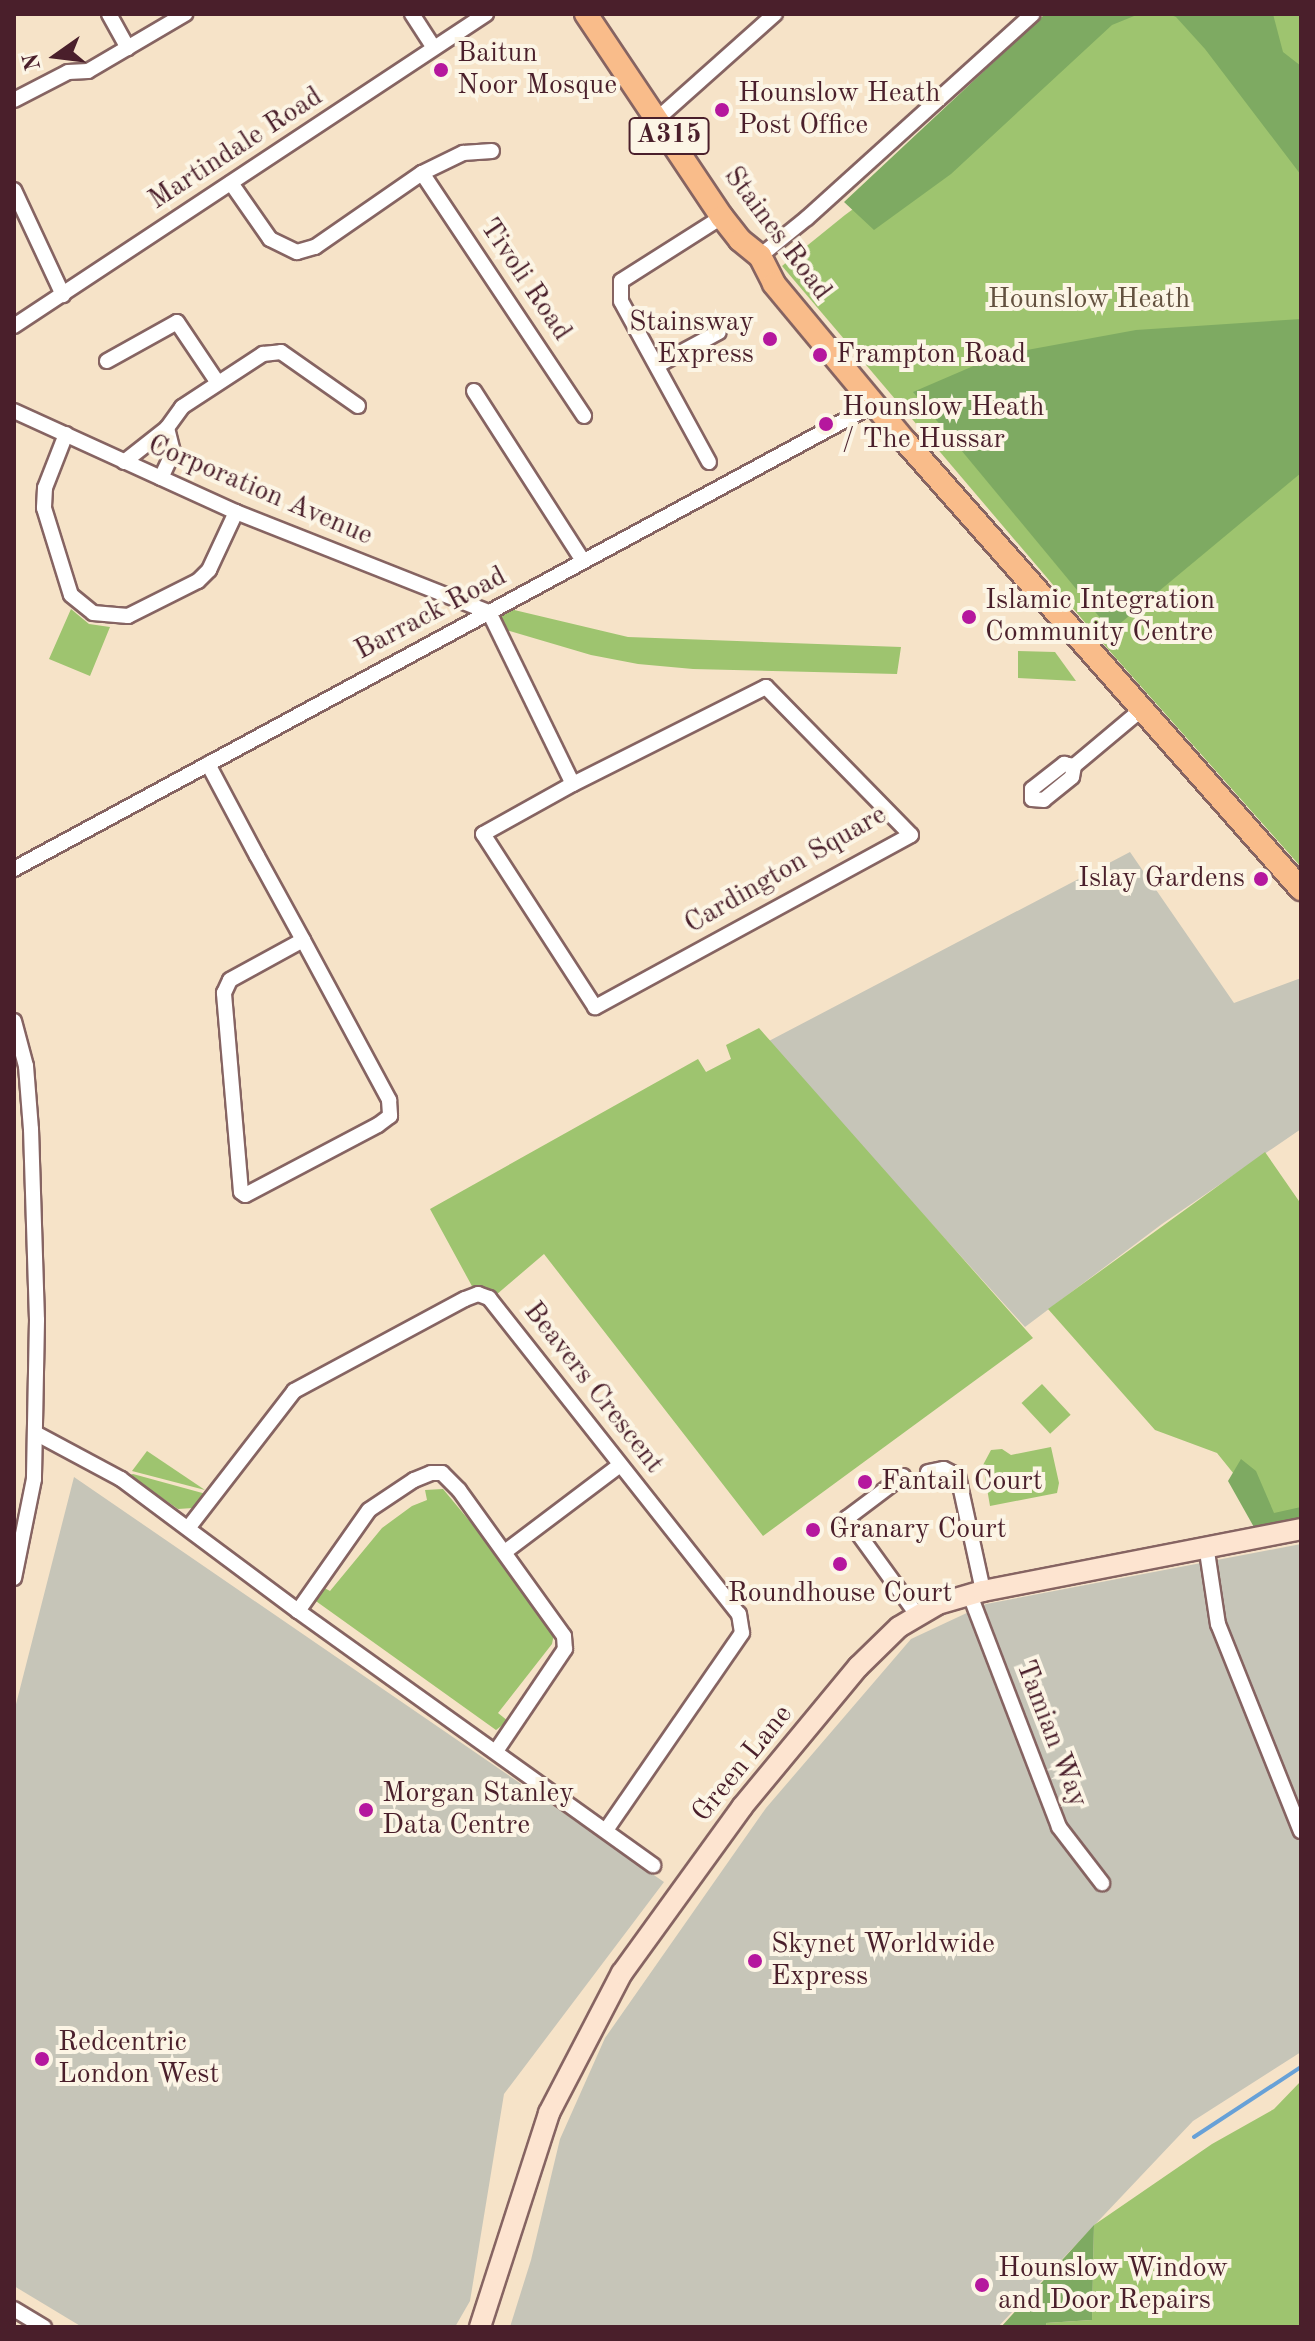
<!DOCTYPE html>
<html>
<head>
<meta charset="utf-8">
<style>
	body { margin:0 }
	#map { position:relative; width:1315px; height:2341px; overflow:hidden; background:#f6e3c8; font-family:"Old Standard TT",serif }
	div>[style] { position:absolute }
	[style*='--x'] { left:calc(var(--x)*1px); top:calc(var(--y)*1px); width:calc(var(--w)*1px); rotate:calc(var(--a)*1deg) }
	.industrial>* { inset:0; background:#c6c5b8 }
	.green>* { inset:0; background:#9ec46f; transform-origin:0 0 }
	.forest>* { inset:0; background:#7eaa62 }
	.stream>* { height:4px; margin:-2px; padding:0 2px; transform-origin:2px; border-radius:2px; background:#68a1d7 }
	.roads { filter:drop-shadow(2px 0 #866462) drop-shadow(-2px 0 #866462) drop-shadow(0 2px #866462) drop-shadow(0 -2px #866462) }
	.street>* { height:14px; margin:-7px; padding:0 7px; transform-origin:7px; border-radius:7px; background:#fff }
	.secondary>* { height:20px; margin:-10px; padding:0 10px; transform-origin:10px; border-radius:10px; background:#fde4d0 }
	.primary>* { height:22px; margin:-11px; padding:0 11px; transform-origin:11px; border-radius:11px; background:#f9bc8a }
	.dots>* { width:22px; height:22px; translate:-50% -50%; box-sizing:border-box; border:4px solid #fcf5e5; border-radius:50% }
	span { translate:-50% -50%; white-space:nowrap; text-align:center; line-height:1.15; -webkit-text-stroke:8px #fcf5e5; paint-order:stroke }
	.shield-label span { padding:2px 6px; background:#fcf5e5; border:2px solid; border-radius:6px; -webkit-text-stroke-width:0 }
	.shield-label { font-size:26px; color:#4a1f2b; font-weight:700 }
	.poi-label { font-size:28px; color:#4a1f2b }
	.left { translate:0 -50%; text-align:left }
	.right { translate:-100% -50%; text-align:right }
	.street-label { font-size:28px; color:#4a1f2b }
	.park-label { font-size:28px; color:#63513f }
	.frame { position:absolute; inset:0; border:16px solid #4a1f2b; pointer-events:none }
	.north { position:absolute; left:16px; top:16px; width:80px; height:80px; -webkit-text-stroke:6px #fcf5e5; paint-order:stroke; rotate:256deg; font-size:22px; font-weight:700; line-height:32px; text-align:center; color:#4a1f2b }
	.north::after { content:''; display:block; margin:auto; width:28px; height:36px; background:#4a1f2b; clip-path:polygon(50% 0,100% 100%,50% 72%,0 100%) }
</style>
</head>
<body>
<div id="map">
	<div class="industrial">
		<div style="clip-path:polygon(1130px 852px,1234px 1003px,1301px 978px,1301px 1129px,1162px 1224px,1025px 1327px,767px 1042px)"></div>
		<div style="clip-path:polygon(74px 1477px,664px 1882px,504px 2094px,470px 2301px,455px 2327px,82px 2327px,14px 2286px,14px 1712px)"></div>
		<div style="clip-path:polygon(1301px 1544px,1301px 2052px,1193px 2121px,998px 2327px,510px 2327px,531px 2260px,560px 2139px,605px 2038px,766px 1808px,911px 1639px,986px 1604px)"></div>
	</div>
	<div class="green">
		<div style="clip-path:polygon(1119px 14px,1301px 14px,1301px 867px,1099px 639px,782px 266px,845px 215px)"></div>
		<div style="clip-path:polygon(71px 609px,89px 624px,110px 627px,90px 676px,49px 659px)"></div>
		<div style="clip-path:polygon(510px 609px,628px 637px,901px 647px,897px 674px,693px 669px,638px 664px,591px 655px,489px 625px)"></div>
		<div style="clip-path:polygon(1018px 651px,1055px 652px,1076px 681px,1018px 678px)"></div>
		<div style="clip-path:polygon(759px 1028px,1033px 1338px,763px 1536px,544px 1254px,496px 1295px,473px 1288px,430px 1209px,698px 1059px,706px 1072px,731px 1059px,726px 1045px)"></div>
		<div style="clip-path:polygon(1265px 1152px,1301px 1204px,1301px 1511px,1260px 1521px,1242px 1484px,1217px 1453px,1155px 1430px,1048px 1309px)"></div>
		<div style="left:1042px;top:1384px;width:42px;height:28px;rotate:47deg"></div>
		<div style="clip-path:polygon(1051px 1447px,1059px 1483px,1057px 1493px,990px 1506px,983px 1465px,991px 1450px,1002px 1449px,1011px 1455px)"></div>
		<div style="clip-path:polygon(147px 1451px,205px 1490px,132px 1471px)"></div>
		<div style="clip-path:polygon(129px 1475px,133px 1474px,206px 1494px,193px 1508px,178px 1509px)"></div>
		<div style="clip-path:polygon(443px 1489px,497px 1554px,554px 1634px,552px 1644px,498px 1713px,508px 1721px,496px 1730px,313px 1599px,319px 1585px,330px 1591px,382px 1528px,412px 1506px,427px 1500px,425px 1490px)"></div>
		<div style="clip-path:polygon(1301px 2081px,1301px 2327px,1047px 2327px,1046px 2323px,1092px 2320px,1094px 2225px,1212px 2144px,1274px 2109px)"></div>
	</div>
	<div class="forest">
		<div style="clip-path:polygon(1045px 14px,1139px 14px,1112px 25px,951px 174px,874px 230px,844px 202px)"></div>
		<div style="clip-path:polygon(1168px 14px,1273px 14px,1283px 52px,1301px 66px,1301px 175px,1205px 49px,1176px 17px)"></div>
		<div style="clip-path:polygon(1301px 319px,1301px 473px,1111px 631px,913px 392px,999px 355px,1136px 330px)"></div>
		<div style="clip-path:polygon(1241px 1459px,1256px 1471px,1274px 1513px,1301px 1507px,1301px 1522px,1255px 1529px,1228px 1481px)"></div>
		<div style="clip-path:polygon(1094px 2225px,1092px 2320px,1046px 2323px,1047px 2327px,1001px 2327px)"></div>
	</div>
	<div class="stream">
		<div style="--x:1194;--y:2137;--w:128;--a:-33.2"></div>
	</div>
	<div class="roads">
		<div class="street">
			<div style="--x:109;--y:14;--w:39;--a:61"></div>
			<div style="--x:412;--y:14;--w:40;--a:57.1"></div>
			<div style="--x:14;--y:100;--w:61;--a:-27.4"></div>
			<div style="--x:68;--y:72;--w:20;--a:-3"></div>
			<div style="--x:88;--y:71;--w:113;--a:-30.4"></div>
			<div style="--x:657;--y:119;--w:158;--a:-41.7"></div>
			<div style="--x:422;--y:173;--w:292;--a:56.3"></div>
			<div style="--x:231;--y:183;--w:68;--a:55.1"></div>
			<div style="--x:270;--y:239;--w:30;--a:26"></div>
			<div style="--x:297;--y:252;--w:19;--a:-16"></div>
			<div style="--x:315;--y:247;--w:130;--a:-34.7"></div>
			<div style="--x:422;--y:173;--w:46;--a:-26"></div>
			<div style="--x:463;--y:153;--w:29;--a:-4"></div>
			<div style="--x:14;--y:190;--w:116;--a:65"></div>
			<div style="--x:760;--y:256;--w:60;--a:-39"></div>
			<div style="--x:807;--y:218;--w:304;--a:-42.1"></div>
			<div style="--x:14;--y:326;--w:566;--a:-33.47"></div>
			<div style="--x:107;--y:361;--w:80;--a:-29.1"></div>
			<div style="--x:177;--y:322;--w:73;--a:56.1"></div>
			<div style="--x:658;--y:365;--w:69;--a:-28.4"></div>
			<div style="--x:474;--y:391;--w:202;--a:57.3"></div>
			<div style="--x:14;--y:411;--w:244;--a:24.5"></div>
			<div style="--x:236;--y:512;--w:272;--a:21.6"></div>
			<div style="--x:66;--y:434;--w:58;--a:111.3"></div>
			<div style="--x:45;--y:488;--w:20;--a:93"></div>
			<div style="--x:44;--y:508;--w:91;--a:72.8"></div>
			<div style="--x:71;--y:595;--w:28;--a:39"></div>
			<div style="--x:93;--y:613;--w:35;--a:5"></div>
			<div style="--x:128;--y:616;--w:78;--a:-26.6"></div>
			<div style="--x:198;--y:581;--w:16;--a:-45"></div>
			<div style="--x:209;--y:570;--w:64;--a:-65"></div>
			<div style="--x:124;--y:462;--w:55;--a:-38.3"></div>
			<div style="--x:709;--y:462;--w:183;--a:-118.7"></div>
			<div style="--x:621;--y:301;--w:20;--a:-90"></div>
			<div style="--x:621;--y:281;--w:120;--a:-32.4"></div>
			<div style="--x:161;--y:478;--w:29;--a:-65"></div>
			<div style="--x:173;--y:452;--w:25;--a:-104"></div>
			<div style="--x:167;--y:428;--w:26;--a:-54"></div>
			<div style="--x:182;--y:407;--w:97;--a:-33.2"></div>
			<div style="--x:263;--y:354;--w:18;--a:-6"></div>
			<div style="--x:281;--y:352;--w:94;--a:35"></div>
			<div style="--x:489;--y:612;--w:191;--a:64"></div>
			<div style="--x:573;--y:784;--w:216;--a:-26.7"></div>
			<div style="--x:766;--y:687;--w:207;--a:45.6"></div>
			<div style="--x:911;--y:835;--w:360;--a:151.4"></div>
			<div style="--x:595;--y:1007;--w:206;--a:-122.9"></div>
			<div style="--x:483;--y:834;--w:103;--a:-29.1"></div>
			<div style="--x:208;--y:764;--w:104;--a:62"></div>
			<div style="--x:257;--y:856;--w:96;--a:61.3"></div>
			<div style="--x:303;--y:940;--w:182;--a:61.7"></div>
			<div style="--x:389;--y:1100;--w:16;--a:86"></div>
			<div style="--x:390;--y:1116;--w:15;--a:143"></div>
			<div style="--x:378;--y:1125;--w:150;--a:152.2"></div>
			<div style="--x:245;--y:1195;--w:5;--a:-143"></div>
			<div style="--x:241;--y:1192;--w:200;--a:-94.9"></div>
			<div style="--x:224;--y:993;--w:14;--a:-65"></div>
			<div style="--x:230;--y:980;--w:83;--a:-28.7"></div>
			<div style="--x:1064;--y:764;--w:10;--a:11"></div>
			<div style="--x:1074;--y:766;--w:11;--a:100"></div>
			<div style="--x:1072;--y:777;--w:36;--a:141"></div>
			<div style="--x:1044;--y:800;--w:12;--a:-175"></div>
			<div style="--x:1032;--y:799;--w:10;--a:-90"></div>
			<div style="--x:1032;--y:789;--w:41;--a:-38"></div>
			<div style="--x:1074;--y:766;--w:89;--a:-40"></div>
			<div style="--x:14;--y:869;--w:976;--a:-28.38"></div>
			<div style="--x:14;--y:1021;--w:47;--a:75.1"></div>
			<div style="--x:26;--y:1066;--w:63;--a:85.5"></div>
			<div style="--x:31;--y:1129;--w:191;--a:88.2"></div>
			<div style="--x:37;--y:1320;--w:159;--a:91.1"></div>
			<div style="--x:34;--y:1479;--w:101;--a:101.4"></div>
			<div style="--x:37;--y:1434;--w:95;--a:28.2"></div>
			<div style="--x:121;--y:1479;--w:221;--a:36.7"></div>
			<div style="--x:298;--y:1611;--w:437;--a:35.6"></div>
			<div style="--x:928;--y:1472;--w:16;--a:-11"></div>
			<div style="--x:944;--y:1469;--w:16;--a:27"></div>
			<div style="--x:958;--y:1476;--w:118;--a:77.7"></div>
			<div style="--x:903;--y:1476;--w:70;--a:143.1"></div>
			<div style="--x:847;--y:1518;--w:121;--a:54.1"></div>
			<div style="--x:189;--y:1527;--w:172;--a:-52.3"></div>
			<div style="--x:294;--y:1391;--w:194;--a:-28.3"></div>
			<div style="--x:465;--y:1299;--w:14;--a:-21"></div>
			<div style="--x:478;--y:1294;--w:12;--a:20"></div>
			<div style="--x:489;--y:1298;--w:403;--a:51.7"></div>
			<div style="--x:739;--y:1614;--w:19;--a:81"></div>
			<div style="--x:742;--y:1633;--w:239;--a:124.6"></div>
			<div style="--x:1206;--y:1545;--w:80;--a:81.4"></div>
			<div style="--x:1218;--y:1624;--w:223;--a:68.2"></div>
			<div style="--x:506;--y:1551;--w:143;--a:-37"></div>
			<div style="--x:970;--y:1595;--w:248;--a:69"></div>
			<div style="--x:1059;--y:1827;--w:71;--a:52.5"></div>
			<div style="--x:298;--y:1611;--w:123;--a:-54.9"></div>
			<div style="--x:369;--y:1510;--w:54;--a:-33.7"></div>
			<div style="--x:414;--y:1480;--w:18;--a:-22"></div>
			<div style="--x:431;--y:1473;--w:11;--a:0"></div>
			<div style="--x:442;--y:1473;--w:24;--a:45"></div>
			<div style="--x:459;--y:1490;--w:180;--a:54.3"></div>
			<div style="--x:564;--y:1636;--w:13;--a:86"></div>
			<div style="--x:565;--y:1649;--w:122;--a:124"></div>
			<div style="--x:14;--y:2309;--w:35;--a:31"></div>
		</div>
		<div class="secondary">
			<div style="--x:480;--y:2327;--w:225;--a:-72.1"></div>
			<div style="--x:549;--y:2113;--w:158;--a:-62.5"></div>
			<div style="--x:622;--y:1973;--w:205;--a:-54.1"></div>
			<div style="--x:742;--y:1807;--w:182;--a:-50.4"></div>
			<div style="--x:858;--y:1667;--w:57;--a:-44.3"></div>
			<div style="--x:899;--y:1627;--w:45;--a:-30.5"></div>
			<div style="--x:938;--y:1604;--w:47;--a:-16.1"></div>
			<div style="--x:983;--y:1591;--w:324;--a:-11"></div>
		</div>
		<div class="primary">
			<div style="--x:586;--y:14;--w:244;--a:56.2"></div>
			<div style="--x:722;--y:217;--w:29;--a:52"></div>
			<div style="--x:740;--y:240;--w:26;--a:39"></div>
			<div style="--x:760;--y:256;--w:31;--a:63"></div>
			<div style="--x:774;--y:284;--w:204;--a:50.2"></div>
			<div style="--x:905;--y:441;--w:598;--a:48.53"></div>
		</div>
	</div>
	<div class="dots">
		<div style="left:441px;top:70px;background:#b5179e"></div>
		<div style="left:722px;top:110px;background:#b5179e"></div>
		<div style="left:770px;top:339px;background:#b5179e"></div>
		<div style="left:820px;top:355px;background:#b5179e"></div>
		<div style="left:826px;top:424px;background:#b5179e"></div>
		<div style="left:969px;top:617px;background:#b5179e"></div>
		<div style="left:1261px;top:879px;background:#b5179e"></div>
		<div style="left:865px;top:1482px;background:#b5179e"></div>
		<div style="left:813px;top:1530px;background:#b5179e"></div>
		<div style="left:840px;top:1564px;background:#b5179e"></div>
		<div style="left:366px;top:1810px;background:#b5179e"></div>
		<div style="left:755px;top:1961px;background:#b5179e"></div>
		<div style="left:42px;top:2059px;background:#b5179e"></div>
		<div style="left:982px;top:2285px;background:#b5179e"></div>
	</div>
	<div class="shield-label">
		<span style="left:669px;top:136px">A315</span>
	</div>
	<div class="poi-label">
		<span class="left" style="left:457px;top:70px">Baitun<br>Noor Mosque</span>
		<span class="left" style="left:738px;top:110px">Hounslow Heath<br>Post Office</span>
		<span class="right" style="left:754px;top:339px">Stainsway<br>Express</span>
		<span class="left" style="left:836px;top:355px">Frampton Road</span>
		<span class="left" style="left:842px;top:424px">Hounslow Heath<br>/ The Hussar</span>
		<span class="left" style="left:985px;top:617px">Islamic Integration<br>Community Centre</span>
		<span class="right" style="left:1245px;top:879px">Islay Gardens</span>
		<span class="left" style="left:881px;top:1482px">Fantail Court</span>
		<span class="left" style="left:829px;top:1530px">Granary Court</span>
		<span style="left:840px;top:1594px">Roundhouse Court</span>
		<span class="left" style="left:382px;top:1810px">Morgan Stanley<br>Data Centre</span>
		<span class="left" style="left:771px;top:1961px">Skynet Worldwide<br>Express</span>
		<span class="left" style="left:58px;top:2059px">Redcentric<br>London West</span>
		<span class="left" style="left:998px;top:2285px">Hounslow Window<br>and Door Repairs</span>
	</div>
	<div class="street-label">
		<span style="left:236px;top:149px;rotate:-33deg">Martindale Road</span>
		<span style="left:777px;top:234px;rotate:53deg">Staines Road</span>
		<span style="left:525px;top:280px;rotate:56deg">Tivoli Road</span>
		<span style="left:260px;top:491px;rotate:23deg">Corporation Avenue</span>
		<span style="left:431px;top:614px;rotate:-28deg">Barrack Road</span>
		<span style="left:786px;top:870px;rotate:-30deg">Cardington Square</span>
		<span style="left:593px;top:1388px;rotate:52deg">Beavers Crescent</span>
		<span style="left:1051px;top:1734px;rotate:69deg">Tamian Way</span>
		<span style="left:743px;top:1764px;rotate:-51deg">Green Lane</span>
	</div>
	<div class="park-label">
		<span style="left:1089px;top:300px">Hounslow Heath</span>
	</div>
	<div class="frame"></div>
	<div class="north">N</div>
</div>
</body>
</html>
